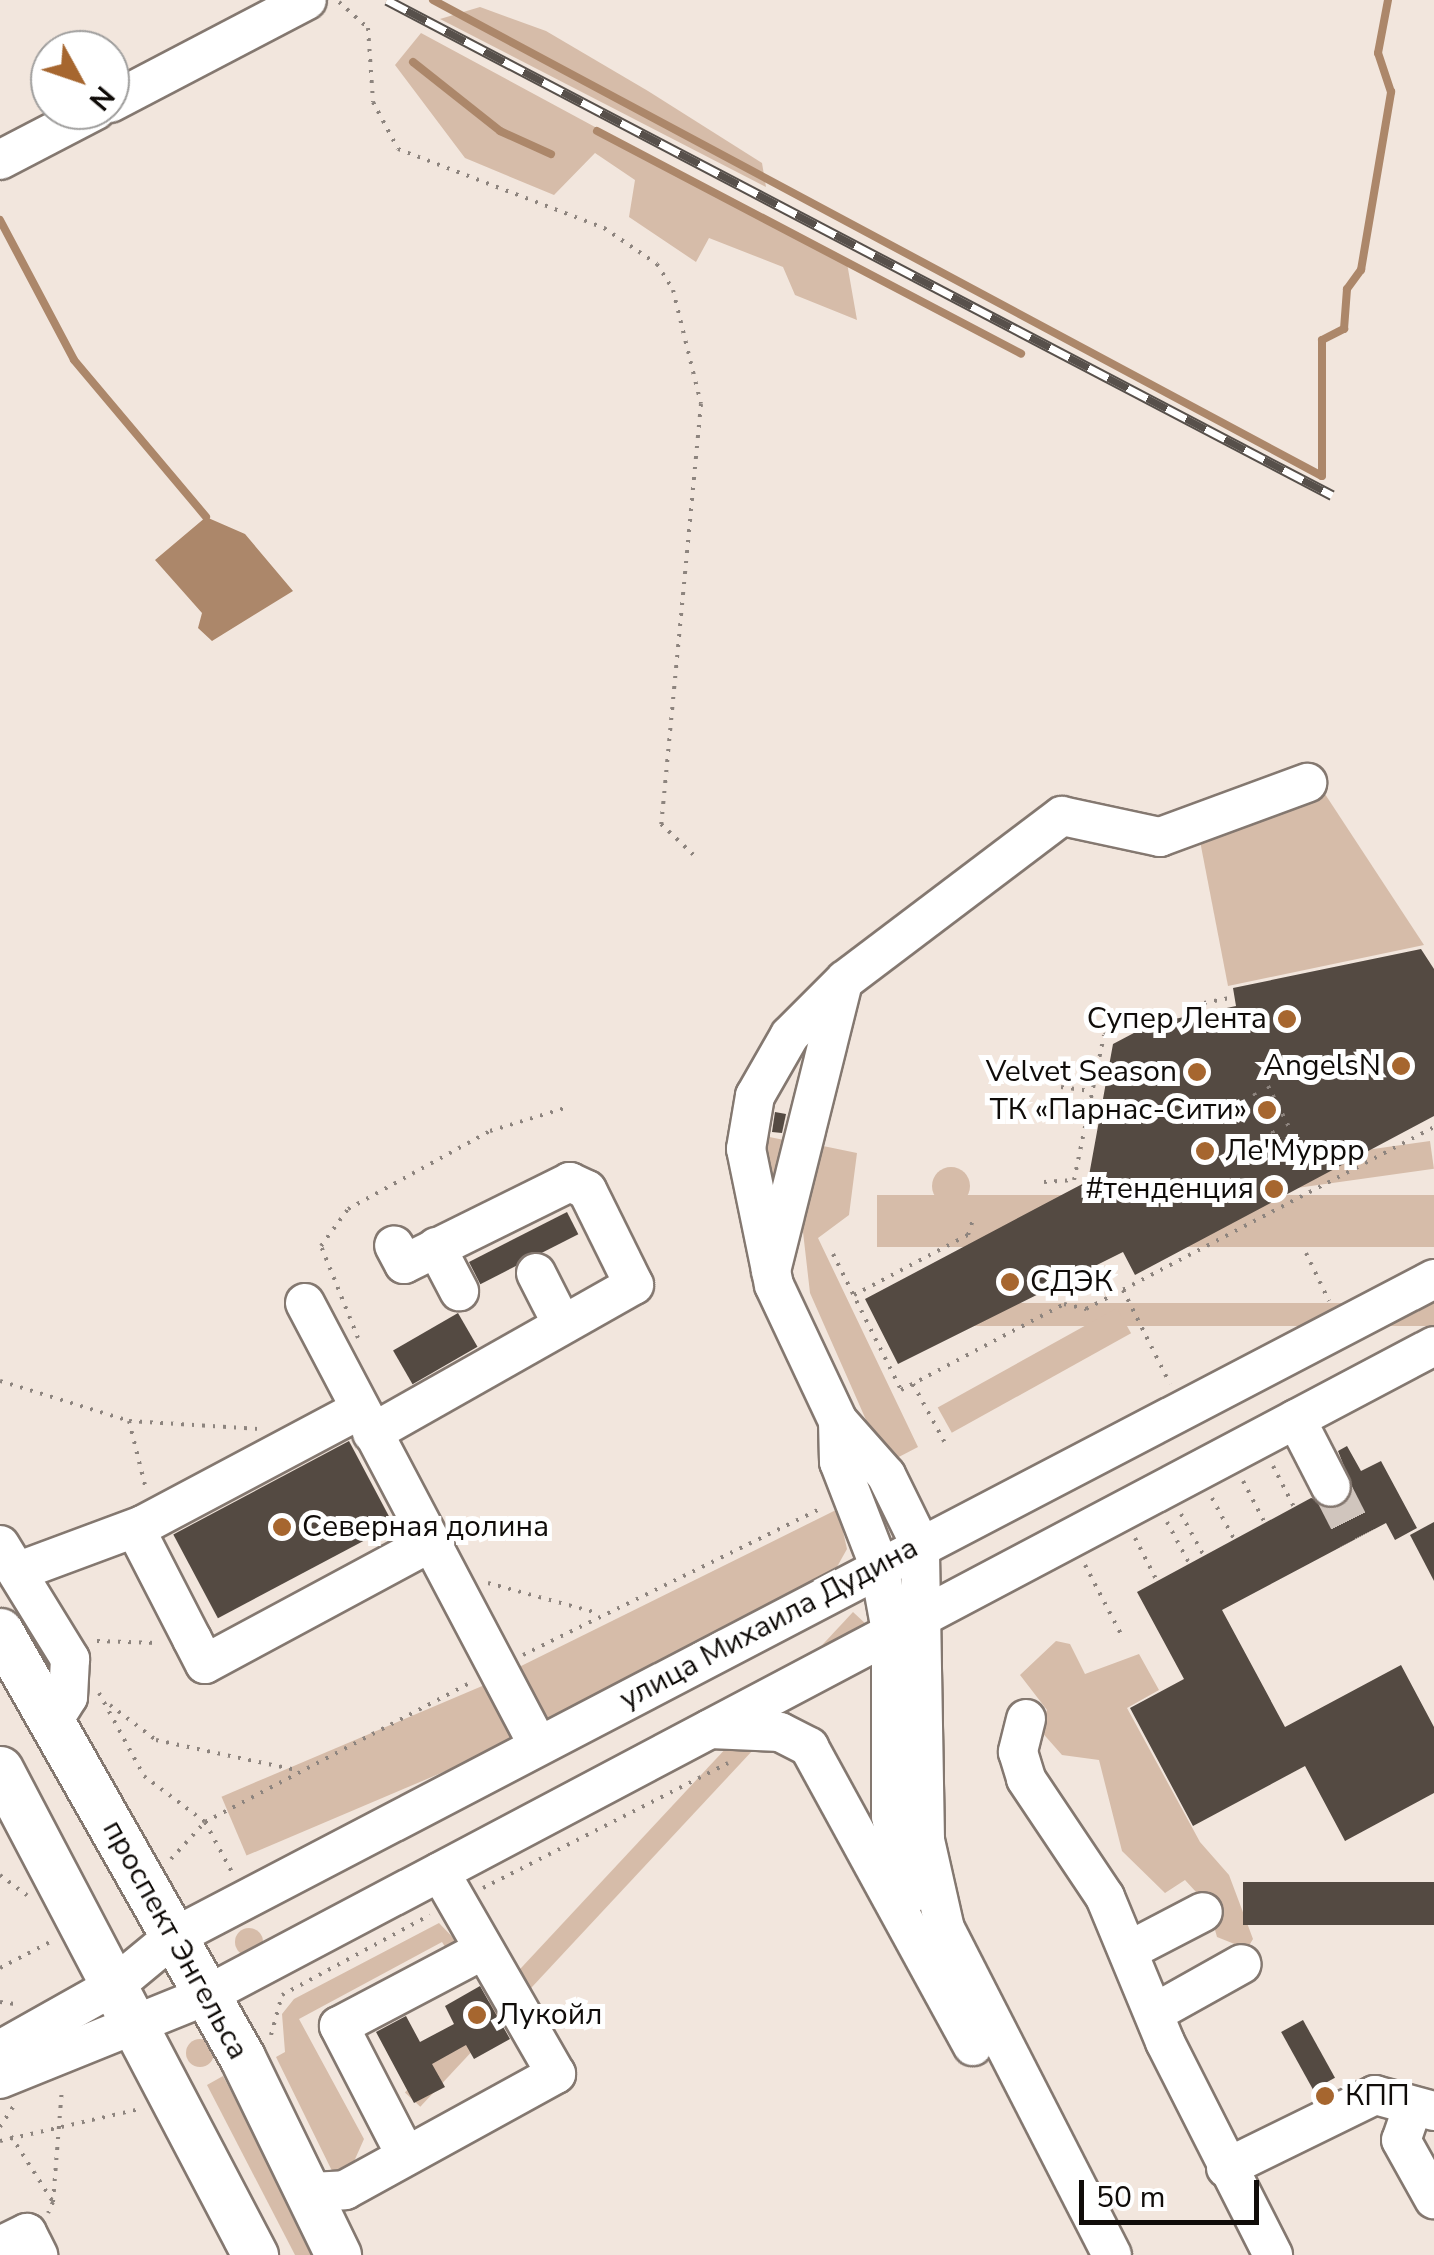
<!DOCTYPE html>
<html>
<head>
<meta charset="utf-8">
<style>
	body { margin:0 }
	#map { position:relative; width:1434px; height:2255px; overflow:hidden; background:#f2e6dd; font-family:"Nunito Sans",sans-serif }
	div>[style] { position:absolute }
	[style*='--x'] { left:calc(var(--x)*1px); top:calc(var(--y)*1px); width:calc(var(--w)*1px); rotate:calc(var(--a)*1deg) }
	.green>* { inset:0; background:#d6bca9; transform-origin:0 0 }
	.round { border-radius:50% }
	.water>* { inset:0; background:#ac876a }
	.stream>* { height:8px; margin:-4px; padding:0 4px; transform-origin:4px; border-radius:4px; background:#ac876a }
	.building>* { inset:0; background:#544a42; transform-origin:0 0 }
	.minor-tunnel>* { height:38px; margin-top:-19px; transform-origin:0; background:repeating-linear-gradient(90deg,#d0c5bd 0 38px,transparent 0 57px) }
	.path>* { height:4px; margin-top:-2px; transform-origin:0; background:repeating-linear-gradient(90deg,#8d847e 0 2.5px,transparent 0 10.5px) }
	.roads { filter:drop-shadow(2px 0 #847870) drop-shadow(-2px 0 #847870) drop-shadow(0 2px #847870) drop-shadow(0 -2px #847870) }
	.minor>* { height:38px; margin:-19px; padding:0 19px; transform-origin:19px; border-radius:19px; background:#fff }
	.major>* { height:45px; margin:-22.5px; padding:0 22.5px; transform-origin:22.5px; border-radius:22.5px; background:#fff }
	.rail>* { height:11px; margin-top:-5.5px; transform-origin:0; background:repeating-linear-gradient(90deg,#fff 0 22px,#57504b 0 44px); box-sizing:border-box; border-block:2px solid #57504b }
	.dots>* { width:28px; height:28px; translate:-50% -50%; box-sizing:border-box; border:5px solid #fff; border-radius:50% }
	span { translate:-50% -50%; white-space:nowrap; text-align:center; line-height:1.15; -webkit-text-stroke:10px #fff; paint-order:stroke }
	.poi-label { font-size:30px; color:#100c09 }
	.right { translate:-100% -50%; text-align:right }
	.left { translate:0 -50%; text-align:left }
	.street-label { font-size:30px; color:#100c09 }
	.north { position:absolute; left:30px; top:30px; width:100px; height:100px; box-sizing:border-box; background:#fff; border:2px solid #9f9e9d; border-radius:50%; rotate:130deg; font-size:28px; font-weight:700; line-height:40px; text-align:center; color:#100c09 }
	.north::after { content:''; display:block; margin:auto; width:35px; height:45px; background:#a6662f; clip-path:polygon(50% 0,100% 100%,50% 72%,0 100%) }
	.scale { position:absolute; left:1079px; top:2180px; width:180px; height:45px; box-sizing:border-box; border:5px solid #100c09; border-top:0; padding-left:12px; font-size:30px; line-height:35px; white-space:nowrap; color:#100c09; -webkit-text-stroke:8px #fff; paint-order:stroke }
</style>
</head>
<body>
<div id="map">
	<div class="green">
		<div style="clip-path:polygon(480px 7px,546px 31px,648px 91px,762px 163px,766px 187px,440px 19px)"></div>
		<div style="clip-path:polygon(421px 33px,847px 263px,857px 320px,795px 295px,783px 267px,709px 238px,696px 262px,629px 217px,635px 180px,595px 153px,554px 195px,465px 158px,395px 65px)"></div>
		<div style="clip-path:polygon(1323px 791px,1424px 945px,1228px 986px,1200px 841px)"></div>
		<div style="clip-path:polygon(760px 1135px,794px 1142px,773px 1197px)"></div>
		<div style="left:1430px;top:1141px;width:28px;height:327px;rotate:82deg"></div>
		<div style="clip-path:polygon(823px 1146px,857px 1153px,849px 1215px,818px 1238px,918px 1447px,893px 1460px,874px 1438px,810px 1293px,802px 1223px)"></div>
		<div class="round" style="left:932px;top:1167px;width:38px;height:38px"></div>
		<div style="left:1434px;top:1195px;width:52px;height:557px;rotate:90deg"></div>
		<div style="left:1434px;top:1303px;width:23px;height:510px;rotate:90deg"></div>
		<div style="left:1117px;top:1308px;width:29px;height:205px;rotate:61deg"></div>
		<div style="clip-path:polygon(838px 1509px,847px 1549px,833px 1574px,548px 1724px,513px 1670px)"></div>
		<div style="left:853px;top:1612px;width:21px;height:657px;rotate:43deg"></div>
		<div style="clip-path:polygon(1056px 1641px,1070px 1644px,1085px 1674px,1139px 1654px,1159px 1690px,1127px 1708px,1200px 1842px,1229px 1875px,1253px 1939px,1247px 1949px,1217px 1937px,1208px 1905px,1185px 1880px,1165px 1893px,1122px 1851px,1099px 1760px,1062px 1755px,1039px 1729px,1047px 1710px,1020px 1675px)"></div>
		<div style="left:494px;top:1681px;width:64px;height:296px;rotate:67deg"></div>
		<div style="clip-path:polygon(439px 1923px,461px 1946px,449px 1953px,442px 1942px,299px 2019px,364px 2139px,348px 2175px,335px 2177px,276px 2057px,285px 2052px,282px 2014px,294px 1999px)"></div>
		<div class="round" style="left:235px;top:1928px;width:28px;height:28px"></div>
		<div class="round" style="left:186px;top:2039px;width:28px;height:28px"></div>
		<div style="clip-path:polygon(223px 2076px,295px 2213px,311px 2255px,295px 2255px,207px 2085px)"></div>
	</div>
	<div class="water">
		<div style="clip-path:polygon(206px 517px,245px 534px,293px 591px,212px 641px,198px 628px,202px 613px,155px 560px)"></div>
	</div>
	<div class="stream">
		<div style="--x:433;--y:0;--w:1008;--a:28.17"></div>
		<div style="--x:1322;--y:476;--w:136;--a:-90"></div>
		<div style="--x:1322;--y:340;--w:25;--a:-27"></div>
		<div style="--x:1344;--y:329;--w:40;--a:-85.7"></div>
		<div style="--x:1347;--y:289;--w:24;--a:-54"></div>
		<div style="--x:1361;--y:270;--w:181;--a:-80.4"></div>
		<div style="--x:1391;--y:92;--w:41;--a:-108.4"></div>
		<div style="--x:1378;--y:53;--w:54;--a:-79.3"></div>
		<div style="--x:413;--y:62;--w:111;--a:38.4"></div>
		<div style="--x:500;--y:131;--w:56;--a:24.3"></div>
		<div style="--x:597;--y:131;--w:479;--a:27.7"></div>
		<div style="--x:0;--y:220;--w:158;--a:62.1"></div>
		<div style="--x:74;--y:360;--w:205;--a:49.9"></div>
	</div>
	<div class="building">
		<div style="clip-path:polygon(1421px 949px,1434px 969px,1434px 1116px,1135px 1275px,1123px 1252px,898px 1364px,865px 1299px,1088px 1181px,1113px 1044px,1151px 1024px,1236px 1006px,1233px 988px)"></div>
		<div style="clip-path:polygon(775px 1112px,786px 1114px,782px 1133px,772px 1132px)"></div>
		<div style="left:567px;top:1212px;width:25px;height:110px;rotate:63deg"></div>
		<div style="left:458px;top:1313px;width:39px;height:75px;rotate:60deg"></div>
		<div style="left:349px;top:1441px;width:95px;height:199px;rotate:62deg"></div>
		<div style="clip-path:polygon(1347px 1446px,1361px 1471px,1381px 1461px,1417px 1528px,1395px 1540px,1386px 1523px,1222px 1610px,1285px 1727px,1401px 1665px,1434px 1727px,1434px 1793px,1345px 1841px,1305px 1766px,1193px 1826px,1130px 1708px,1184px 1679px,1137px 1592px,1311px 1498px,1342px 1506px,1353px 1489px,1338px 1451px)"></div>
		<div style="clip-path:polygon(1434px 1522px,1434px 1581px,1410px 1535px)"></div>
		<div style="left:1434px;top:1882px;width:43px;height:191px;rotate:90deg"></div>
		<div style="clip-path:polygon(480px 1986px,510px 2039px,474px 2059px,466px 2045px,432px 2064px,445px 2087px,414px 2103px,376px 2032px,406px 2016px,420px 2042px,454px 2024px,445px 2006px)"></div>
		<div style="left:1303px;top:2020px;width:66px;height:25px;rotate:61deg"></div>
	</div>
	<div class="minor-tunnel">
		<div style="--x:1331;--y:1487;--w:57;--a:63"></div>
	</div>
	<div class="path">
		<div style="--x:339;--y:2;--w:39;--a:42"></div>
		<div style="--x:368;--y:28;--w:74;--a:86.1"></div>
		<div style="--x:373;--y:102;--w:53;--a:62"></div>
		<div style="--x:398;--y:149;--w:221;--a:21"></div>
		<div style="--x:604;--y:228;--w:64;--a:34.2"></div>
		<div style="--x:657;--y:264;--w:31;--a:58"></div>
		<div style="--x:673;--y:290;--w:117;--a:76.2"></div>
		<div style="--x:701;--y:404;--w:422;--a:95.4"></div>
		<div style="--x:661;--y:824;--w:52;--a:43.5"></div>
		<div style="--x:1204;--y:1003;--w:31;--a:-11"></div>
		<div style="--x:1268;--y:1086;--w:51;--a:62.9"></div>
		<div style="--x:1061;--y:1087;--w:29;--a:8"></div>
		<div style="--x:1254;--y:1093;--w:51;--a:64.4"></div>
		<div style="--x:1044;--y:1182;--w:30;--a:-4"></div>
		<div style="--x:1074;--y:1180;--w:148;--a:-78.3"></div>
		<div style="--x:1104;--y:1035;--w:46;--a:-21.6"></div>
		<div style="--x:1306;--y:1253;--w:53;--a:64.4"></div>
		<div style="--x:833;--y:1254;--w:152;--a:63.4"></div>
		<div style="--x:901;--y:1390;--w:184;--a:-27.8"></div>
		<div style="--x:1064;--y:1304;--w:23;--a:13"></div>
		<div style="--x:1086;--y:1309;--w:393;--a:-27.6"></div>
		<div style="--x:1123;--y:1290;--w:105;--a:63.4"></div>
		<div style="--x:854;--y:1295;--w:129;--a:-27.8"></div>
		<div style="--x:968;--y:1235;--w:20;--a:-72"></div>
		<div style="--x:358;--y:1338;--w:99;--a:-111.9"></div>
		<div style="--x:321;--y:1246;--w:46;--a:-53.9"></div>
		<div style="--x:348;--y:1209;--w:162;--a:-28.8"></div>
		<div style="--x:490;--y:1131;--w:78;--a:-17"></div>
		<div style="--x:0;--y:1381;--w:135;--a:17.2"></div>
		<div style="--x:129;--y:1421;--w:129;--a:3.5"></div>
		<div style="--x:913;--y:1384;--w:67;--a:61.5"></div>
		<div style="--x:129;--y:1421;--w:70;--a:76"></div>
		<div style="--x:1273;--y:1466;--w:46;--a:62.9"></div>
		<div style="--x:1243;--y:1481;--w:47;--a:62.4"></div>
		<div style="--x:1212;--y:1498;--w:47;--a:61.8"></div>
		<div style="--x:1181;--y:1514;--w:48;--a:61.3"></div>
		<div style="--x:1167;--y:1522;--w:47;--a:61.8"></div>
		<div style="--x:1135;--y:1538;--w:48;--a:62.9"></div>
		<div style="--x:1085;--y:1565;--w:82;--a:62.5"></div>
		<div style="--x:488;--y:1583;--w:114;--a:15.3"></div>
		<div style="--x:97;--y:1641;--w:60;--a:1.9"></div>
		<div style="--x:523;--y:1655;--w:335;--a:-26.2"></div>
		<div style="--x:99;--y:1693;--w:94;--a:61.5"></div>
		<div style="--x:144;--y:1776;--w:76;--a:37"></div>
		<div style="--x:205;--y:1822;--w:59;--a:61.7"></div>
		<div style="--x:110;--y:1705;--w:58;--a:37.3"></div>
		<div style="--x:156;--y:1740;--w:147;--a:12.1"></div>
		<div style="--x:171;--y:1859;--w:50;--a:-47.4"></div>
		<div style="--x:205;--y:1822;--w:299;--a:-27.7"></div>
		<div style="--x:0;--y:1875;--w:34;--a:37"></div>
		<div style="--x:483;--y:1888;--w:275;--a:-27"></div>
		<div style="--x:0;--y:1968;--w:59;--a:-27.4"></div>
		<div style="--x:0;--y:2002;--w:15;--a:8"></div>
		<div style="--x:271;--y:2035;--w:41;--a:-74.6"></div>
		<div style="--x:282;--y:1995;--w:168;--a:-28.4"></div>
		<div style="--x:0;--y:2127;--w:24;--a:-57"></div>
		<div style="--x:11;--y:2136;--w:78;--a:57.5"></div>
		<div style="--x:53;--y:2202;--w:12;--a:114"></div>
		<div style="--x:0;--y:2141;--w:144;--a:-12.9"></div>
		<div style="--x:53;--y:2202;--w:115;--a:-85.5"></div>
	</div>
	<div class="roads">
		<div class="minor">
			<div style="--x:110;--y:103;--w:222;--a:-27.6"></div>
			<div style="--x:0;--y:160;--w:108;--a:-27.5"></div>
			<div style="--x:436;--y:1247;--w:50;--a:62.4"></div>
			<div style="--x:771;--y:1271;--w:293;--a:-76"></div>
			<div style="--x:536;--y:1273;--w:55;--a:63"></div>
			<div style="--x:305;--y:1303;--w:500;--a:62.2"></div>
			<div style="--x:359;--y:1410;--w:245;--a:152"></div>
			<div style="--x:143;--y:1525;--w:12;--a:110"></div>
			<div style="--x:139;--y:1536;--w:116;--a:62.8"></div>
			<div style="--x:192;--y:1639;--w:28;--a:63"></div>
			<div style="--x:205;--y:1664;--w:255;--a:-28.3"></div>
			<div style="--x:1296;--y:1419;--w:76;--a:62.8"></div>
			<div style="--x:838;--y:1421;--w:41;--a:88.6"></div>
			<div style="--x:839;--y:1462;--w:110;--a:68.8"></div>
			<div style="--x:879;--y:1565;--w:67;--a:79.7"></div>
			<div style="--x:891;--y:1631;--w:185;--a:90"></div>
			<div style="--x:891;--y:1816;--w:82;--a:78.7"></div>
			<div style="--x:372;--y:1433;--w:301;--a:-29.5"></div>
			<div style="--x:634;--y:1285;--w:106;--a:-116.3"></div>
			<div style="--x:587;--y:1190;--w:19;--a:-155"></div>
			<div style="--x:570;--y:1182;--w:185;--a:153.7"></div>
			<div style="--x:404;--y:1264;--w:21;--a:-118"></div>
			<div style="--x:0;--y:1545;--w:134;--a:58.4"></div>
			<div style="--x:70;--y:1659;--w:38;--a:93"></div>
			<div style="--x:68;--y:1697;--w:26;--a:122"></div>
			<div style="--x:19;--y:1571;--w:132;--a:-20.4"></div>
			<div style="--x:1026;--y:1719;--w:34;--a:104"></div>
			<div style="--x:1018;--y:1752;--w:28;--a:73"></div>
			<div style="--x:1026;--y:1779;--w:142;--a:56.2"></div>
			<div style="--x:1105;--y:1897;--w:157;--a:67.5"></div>
			<div style="--x:1165;--y:2042;--w:239;--a:63.1"></div>
			<div style="--x:710;--y:1729;--w:70;--a:2.5"></div>
			<div style="--x:780;--y:1732;--w:33;--a:27"></div>
			<div style="--x:809;--y:1747;--w:341;--a:61.3"></div>
			<div style="--x:1130;--y:1950;--w:82;--a:-27.5"></div>
			<div style="--x:1156;--y:2012;--w:98;--a:-29.2"></div>
			<div style="--x:0;--y:2050;--w:131;--a:-29.3"></div>
			<div style="--x:114;--y:1986;--w:75;--a:-39.6"></div>
			<div style="--x:172;--y:1938;--w:1424;--a:-27.57"></div>
			<div style="--x:0;--y:2079;--w:221;--a:-22"></div>
			<div style="--x:205;--y:1996;--w:1390;--a:-27.87"></div>
			<div style="--x:1413;--y:2106;--w:36;--a:109"></div>
			<div style="--x:1401;--y:2140;--w:68;--a:60.8"></div>
			<div style="--x:404;--y:2152;--w:142;--a:-117.3"></div>
			<div style="--x:339;--y:2026;--w:161;--a:-27.8"></div>
			<div style="--x:1226;--y:2168;--w:166;--a:-26.1"></div>
			<div style="--x:1375;--y:2095;--w:61;--a:15.2"></div>
			<div style="--x:311;--y:2192;--w:34;--a:-3"></div>
			<div style="--x:345;--y:2190;--w:241;--a:-28.8"></div>
			<div style="--x:556;--y:2074;--w:233;--a:-119.9"></div>
			<div style="--x:0;--y:2246;--w:30;--a:-26"></div>
			<div style="--x:27;--y:2233;--w:25;--a:63"></div>
			<div style="--x:1112;--y:2255;--w:366;--a:-117.1"></div>
			<div style="--x:945;--y:1929;--w:91;--a:-102.7"></div>
			<div style="--x:925;--y:1840;--w:296;--a:-91"></div>
			<div style="--x:920;--y:1544;--w:77;--a:-116.2"></div>
			<div style="--x:886;--y:1475;--w:72;--a:-131.6"></div>
			<div style="--x:838;--y:1421;--w:150;--a:-115.2"></div>
			<div style="--x:774;--y:1285;--w:139;--a:-101.6"></div>
			<div style="--x:746;--y:1149;--w:54;--a:-80.4"></div>
			<div style="--x:755;--y:1096;--w:70;--a:-60.2"></div>
			<div style="--x:790;--y:1035;--w:78;--a:-45"></div>
			<div style="--x:845;--y:980;--w:272;--a:-37.1"></div>
			<div style="--x:1062;--y:816;--w:100;--a:12.1"></div>
			<div style="--x:1160;--y:837;--w:157;--a:-20.2"></div>
		</div>
		<div class="major">
			<div style="--x:0;--y:1631;--w:490;--a:60.4"></div>
			<div style="--x:242;--y:2057;--w:220;--a:64.1"></div>
			<div style="--x:0;--y:1769;--w:549;--a:62.31"></div>
		</div>
	</div>
	<div class="rail">
		<div style="--x:387;--y:0;--w:1067;--a:27.65"></div>
	</div>
	<div class="dots">
		<div style="left:1287px;top:1019px;background:#a6662f"></div>
		<div style="left:1401px;top:1066px;background:#a6662f"></div>
		<div style="left:1197px;top:1072px;background:#a6662f"></div>
		<div style="left:1267px;top:1110px;background:#a6662f"></div>
		<div style="left:1205px;top:1151px;background:#a6662f"></div>
		<div style="left:1274px;top:1189px;background:#a6662f"></div>
		<div style="left:1010px;top:1282px;background:#a6662f"></div>
		<div style="left:282px;top:1527px;background:#a6662f"></div>
		<div style="left:477px;top:2015px;background:#a6662f"></div>
		<div style="left:1325px;top:2096px;background:#a6662f"></div>
	</div>
	<div class="poi-label">
		<span class="right" style="left:1267px;top:1019px">Супер Лента</span>
		<span class="right" style="left:1381px;top:1066px">AngelsN</span>
		<span class="right" style="left:1177px;top:1072px">Velvet Season</span>
		<span class="right" style="left:1247px;top:1110px">ТК «Парнас-Сити»</span>
		<span class="left" style="left:1225px;top:1151px">Ле'Муррр</span>
		<span class="right" style="left:1254px;top:1189px">#тенденция</span>
		<span class="left" style="left:1030px;top:1282px">СДЭК</span>
		<span class="left" style="left:302px;top:1527px">Северная долина</span>
		<span class="left" style="left:497px;top:2015px">Лукойл</span>
		<span class="left" style="left:1345px;top:2096px">КПП</span>
	</div>
	<div class="street-label">
		<span style="left:769px;top:1624px;rotate:-28deg">улица Михаила Дудина</span>
		<span style="left:175px;top:1940px;rotate:61deg">проспект Энгельса</span>
	</div>
	<div class="north">N</div>
	<div class="scale">50 m</div>
</div>
</body>
</html>
